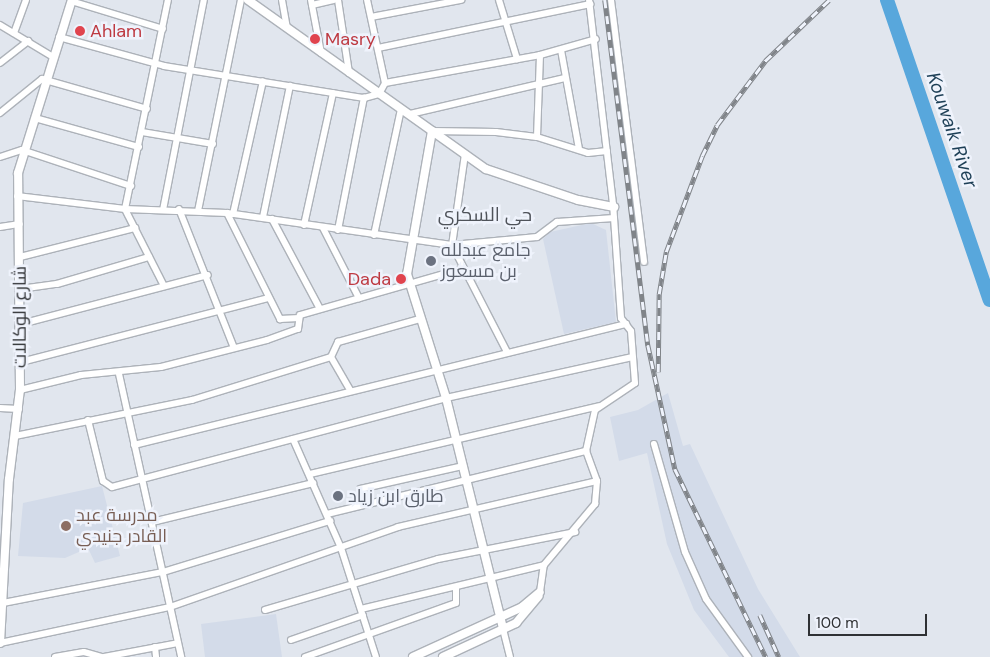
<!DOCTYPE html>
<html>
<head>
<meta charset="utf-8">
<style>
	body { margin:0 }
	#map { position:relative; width:990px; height:657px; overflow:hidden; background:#e1e6ee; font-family:"DM Sans",Cairo,sans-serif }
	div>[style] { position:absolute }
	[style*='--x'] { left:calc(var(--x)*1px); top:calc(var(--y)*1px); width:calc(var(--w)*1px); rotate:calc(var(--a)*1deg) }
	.built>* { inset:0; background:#d3dbe9 }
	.river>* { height:14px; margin:-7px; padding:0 7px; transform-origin:7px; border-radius:7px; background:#58a7dc }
	.roads { filter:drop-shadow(1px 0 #adb2b9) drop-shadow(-1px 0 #adb2b9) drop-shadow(0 1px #adb2b9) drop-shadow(0 -1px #adb2b9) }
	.minor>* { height:6px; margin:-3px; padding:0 3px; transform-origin:3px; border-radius:3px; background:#fff }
	.tertiary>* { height:8px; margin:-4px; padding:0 4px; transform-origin:4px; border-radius:4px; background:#fff }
	.rail>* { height:4.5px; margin-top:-2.25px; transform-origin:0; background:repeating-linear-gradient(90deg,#eff3fc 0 8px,#808489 0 16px); box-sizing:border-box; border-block:1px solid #808489 }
	.dots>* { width:14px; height:14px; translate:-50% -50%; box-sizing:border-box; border:2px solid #eff3fc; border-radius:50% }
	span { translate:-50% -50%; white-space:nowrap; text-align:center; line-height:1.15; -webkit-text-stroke:5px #eff3fc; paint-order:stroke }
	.health-label { font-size:18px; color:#be3a42 }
	.left { translate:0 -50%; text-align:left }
	.right { translate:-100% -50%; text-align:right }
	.worship-label { font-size:18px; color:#5b616d }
	.street-label { font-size:18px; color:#2f3134 }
	.education-label { font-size:18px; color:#785e54 }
	.water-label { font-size:19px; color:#1d3f56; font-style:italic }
	.neighbourhood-label { font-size:19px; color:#4f535a }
	.scale { position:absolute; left:808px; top:614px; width:119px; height:22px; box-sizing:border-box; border:2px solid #2f3134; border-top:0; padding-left:6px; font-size:15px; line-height:18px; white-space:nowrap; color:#2f3134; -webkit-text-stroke:4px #eff3fc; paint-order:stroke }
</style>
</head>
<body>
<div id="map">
	<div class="built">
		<div style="clip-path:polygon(591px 223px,606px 230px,616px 322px,564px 334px,543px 239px,550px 232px)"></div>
		<div style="clip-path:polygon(668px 393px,683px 446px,690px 444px,758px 589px,800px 657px,729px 657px,694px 610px,667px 544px,647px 453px,619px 461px,610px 417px,638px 410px)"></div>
		<div style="clip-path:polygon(102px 486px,120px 556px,95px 563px,88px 548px,65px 558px,18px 556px,23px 503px)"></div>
		<div style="clip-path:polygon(276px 614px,282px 657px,205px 657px,201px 624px)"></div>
	</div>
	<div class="river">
		<div style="--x:887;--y:0;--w:317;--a:71.1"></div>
	</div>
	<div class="roads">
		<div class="minor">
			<div style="--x:282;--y:0;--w:28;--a:80"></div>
			<div style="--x:311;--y:0;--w:54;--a:79.3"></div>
			<div style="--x:338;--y:0;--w:74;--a:81.4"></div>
			<div style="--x:499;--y:0;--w:62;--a:73"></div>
			<div style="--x:611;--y:0;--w:264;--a:82.8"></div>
			<div style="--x:71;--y:1;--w:96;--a:16.9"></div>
			<div style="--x:312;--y:5;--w:22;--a:-13"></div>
			<div style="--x:371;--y:17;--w:92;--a:-10.7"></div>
			<div style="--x:0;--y:25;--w:62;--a:31.1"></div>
			<div style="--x:14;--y:33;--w:35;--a:-70"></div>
			<div style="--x:59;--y:37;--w:109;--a:15.4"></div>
			<div style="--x:164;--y:66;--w:203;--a:9.1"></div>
			<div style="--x:364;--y:98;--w:16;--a:-15"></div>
			<div style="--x:379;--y:94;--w:13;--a:-61"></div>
			<div style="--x:385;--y:83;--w:85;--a:-102.2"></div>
			<div style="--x:378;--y:48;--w:217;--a:-11.7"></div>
			<div style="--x:561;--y:50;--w:101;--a:79.7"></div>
			<div style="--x:0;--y:63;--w:36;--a:-38"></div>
			<div style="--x:385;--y:83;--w:158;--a:-10.2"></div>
			<div style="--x:540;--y:55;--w:58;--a:-15.9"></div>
			<div style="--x:0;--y:113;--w:54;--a:-39"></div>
			<div style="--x:42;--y:79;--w:109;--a:15.9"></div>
			<div style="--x:410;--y:114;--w:159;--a:-13.1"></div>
			<div style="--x:35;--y:118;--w:108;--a:15.6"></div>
			<div style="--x:432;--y:131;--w:64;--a:0.9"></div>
			<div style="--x:496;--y:132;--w:41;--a:7"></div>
			<div style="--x:537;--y:137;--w:53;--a:17.4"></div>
			<div style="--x:588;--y:153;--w:19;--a:-6"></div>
			<div style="--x:142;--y:132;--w:72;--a:9.6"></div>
			<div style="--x:537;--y:137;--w:82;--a:-87.9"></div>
			<div style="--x:465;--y:154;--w:92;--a:98.1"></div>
			<div style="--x:452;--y:245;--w:120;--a:62.8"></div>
			<div style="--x:0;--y:157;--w:23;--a:-18"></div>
			<div style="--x:22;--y:150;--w:115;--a:18.3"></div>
			<div style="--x:17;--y:196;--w:109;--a:6.9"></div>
			<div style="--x:125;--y:209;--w:102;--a:2.2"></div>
			<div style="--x:227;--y:213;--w:227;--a:8.1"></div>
			<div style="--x:452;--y:245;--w:85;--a:-5.4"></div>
			<div style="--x:537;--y:237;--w:25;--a:-37"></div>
			<div style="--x:557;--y:222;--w:57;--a:-4"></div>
			<div style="--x:179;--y:209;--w:149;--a:68.4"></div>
			<div style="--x:163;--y:210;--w:214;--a:-79"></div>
			<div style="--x:198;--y:211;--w:215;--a:-78.5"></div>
			<div style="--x:227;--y:213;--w:119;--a:63.4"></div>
			<div style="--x:280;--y:319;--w:19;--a:-3"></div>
			<div style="--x:233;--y:214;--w:136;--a:-77.3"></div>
			<div style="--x:263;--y:217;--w:134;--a:-78.4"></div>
			<div style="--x:272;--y:219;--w:102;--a:61.9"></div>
			<div style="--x:304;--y:225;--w:135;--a:-77.6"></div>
			<div style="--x:0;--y:227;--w:20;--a:-9"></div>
			<div style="--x:323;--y:228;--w:79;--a:62.8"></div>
			<div style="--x:338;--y:230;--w:135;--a:-78.9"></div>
			<div style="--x:374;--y:235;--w:129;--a:-77.9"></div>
			<div style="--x:20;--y:257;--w:119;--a:-14.2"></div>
			<div style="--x:164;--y:286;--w:86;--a:-116.9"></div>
			<div style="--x:125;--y:209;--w:213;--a:-78.4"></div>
			<div style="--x:20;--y:289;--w:37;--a:-8"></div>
			<div style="--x:57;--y:284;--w:96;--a:-16.4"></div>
			<div style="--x:21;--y:324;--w:193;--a:-14.7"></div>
			<div style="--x:331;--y:357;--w:38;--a:60"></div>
			<div style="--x:21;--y:362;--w:255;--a:-14.5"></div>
			<div style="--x:119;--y:374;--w:290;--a:77.6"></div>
			<div style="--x:20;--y:390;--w:63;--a:-13.8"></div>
			<div style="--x:81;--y:375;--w:80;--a:-5.7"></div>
			<div style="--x:161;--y:367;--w:109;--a:-14.3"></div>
			<div style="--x:267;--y:340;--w:33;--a:-20"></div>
			<div style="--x:298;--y:329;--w:14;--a:-82"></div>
			<div style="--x:300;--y:315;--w:167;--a:-15.9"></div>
			<div style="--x:0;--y:408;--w:19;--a:3"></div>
			<div style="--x:88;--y:420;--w:63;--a:76.2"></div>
			<div style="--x:103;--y:481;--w:11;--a:34"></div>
			<div style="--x:112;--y:487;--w:346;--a:-14.9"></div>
			<div style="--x:446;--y:398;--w:191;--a:-12.4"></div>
			<div style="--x:15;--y:436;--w:181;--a:-11.5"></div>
			<div style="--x:192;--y:400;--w:145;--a:-17.2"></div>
			<div style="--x:331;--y:357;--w:17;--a:-65"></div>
			<div style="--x:338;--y:342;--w:85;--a:-15.7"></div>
			<div style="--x:293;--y:439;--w:119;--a:66.2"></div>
			<div style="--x:341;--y:548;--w:114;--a:72.2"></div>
			<div style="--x:654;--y:444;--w:112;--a:74"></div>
			<div style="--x:685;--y:552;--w:51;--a:65.9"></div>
			<div style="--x:706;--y:599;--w:72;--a:54.1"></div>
			<div style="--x:134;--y:445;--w:507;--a:-13.82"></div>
			<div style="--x:310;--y:474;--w:297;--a:-13.2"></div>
			<div style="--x:360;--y:489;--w:106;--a:-12.6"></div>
			<div style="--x:327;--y:514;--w:267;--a:-13.7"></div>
			<div style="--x:152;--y:522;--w:166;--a:-13.6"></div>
			<div style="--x:540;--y:592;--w:27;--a:-82"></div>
			<div style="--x:544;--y:565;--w:80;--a:-50.1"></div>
			<div style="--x:595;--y:504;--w:23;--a:-85"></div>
			<div style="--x:597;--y:481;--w:32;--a:-110"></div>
			<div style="--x:586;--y:451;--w:42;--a:-77.6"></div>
			<div style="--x:595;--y:410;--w:48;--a:-34"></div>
			<div style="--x:635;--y:383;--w:52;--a:-94.4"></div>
			<div style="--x:631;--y:331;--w:16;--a:-128"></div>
			<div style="--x:621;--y:318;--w:114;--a:-94"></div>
			<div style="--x:613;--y:204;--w:205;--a:-96.7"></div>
			<div style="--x:3;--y:603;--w:163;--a:-11"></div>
			<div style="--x:163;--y:572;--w:175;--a:-17"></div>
			<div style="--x:361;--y:609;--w:188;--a:-13.5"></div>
			<div style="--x:265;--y:610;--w:180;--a:-16.4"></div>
			<div style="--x:438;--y:559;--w:140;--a:-11.1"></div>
			<div style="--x:503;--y:629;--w:29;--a:76"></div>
			<div style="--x:291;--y:640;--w:76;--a:-19.1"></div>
			<div style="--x:0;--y:643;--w:174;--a:-12"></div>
			<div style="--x:170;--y:607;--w:242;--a:-19.3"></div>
			<div style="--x:398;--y:527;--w:204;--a:-13"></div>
			<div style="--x:155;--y:647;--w:10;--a:84"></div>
			<div style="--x:55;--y:657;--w:29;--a:-10"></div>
			<div style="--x:84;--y:652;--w:18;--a:16"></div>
			<div style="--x:104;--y:657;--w:75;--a:-10.7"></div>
			<div style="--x:305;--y:657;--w:160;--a:-19.7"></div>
			<div style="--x:456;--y:603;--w:16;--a:-90"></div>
		</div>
		<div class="tertiary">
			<div style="--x:248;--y:0;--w:292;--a:35.4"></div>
			<div style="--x:486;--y:169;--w:97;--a:18.6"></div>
			<div style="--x:578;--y:200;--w:37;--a:11"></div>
			<div style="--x:432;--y:131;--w:145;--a:99.9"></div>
			<div style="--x:407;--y:274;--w:130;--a:72.5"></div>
			<div style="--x:446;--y:398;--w:238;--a:76.1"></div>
			<div style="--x:0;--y:643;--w:164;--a:-86.9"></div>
			<div style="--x:9;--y:479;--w:90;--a:-83"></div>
			<div style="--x:20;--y:390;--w:217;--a:-90.5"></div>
			<div style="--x:18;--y:173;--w:181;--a:-72.7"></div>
			<div style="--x:413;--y:657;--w:120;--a:-24.6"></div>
			<div style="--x:522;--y:607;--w:23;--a:-40"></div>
			<div style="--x:443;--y:657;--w:81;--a:-25"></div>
			<div style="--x:516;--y:623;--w:35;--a:-50"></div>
		</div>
	</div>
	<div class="rail">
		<div style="--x:605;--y:0;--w:348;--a:82.9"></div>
		<div style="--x:648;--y:345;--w:127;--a:77.7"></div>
		<div style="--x:675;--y:469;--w:209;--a:64.2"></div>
		<div style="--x:658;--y:372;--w:78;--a:-89.3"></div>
		<div style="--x:659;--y:294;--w:43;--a:-80.5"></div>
		<div style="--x:666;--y:252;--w:103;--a:-69.4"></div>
		<div style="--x:702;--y:156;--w:34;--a:-64"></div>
		<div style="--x:717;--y:125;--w:80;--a:-53.1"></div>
		<div style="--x:765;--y:61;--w:88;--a:-43.6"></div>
		<div style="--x:760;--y:615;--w:46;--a:65.7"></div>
	</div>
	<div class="dots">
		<div style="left:80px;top:31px;background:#e0444e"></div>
		<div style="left:315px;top:39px;background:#e0444e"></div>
		<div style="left:431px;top:261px;background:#6b7280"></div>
		<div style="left:401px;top:279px;background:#e0444e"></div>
		<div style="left:338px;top:496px;background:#6b7280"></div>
		<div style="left:66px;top:526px;background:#8d6e63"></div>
	</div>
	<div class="health-label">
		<span class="left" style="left:90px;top:31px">Ahlam</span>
		<span class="left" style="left:325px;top:39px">Masry</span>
		<span class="right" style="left:391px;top:279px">Dada</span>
	</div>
	<div class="worship-label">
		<span class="left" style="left:441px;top:261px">جامع عبدلله<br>بن مسعوز</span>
		<span class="left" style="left:348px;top:496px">طارق ابن زياد</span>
	</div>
	<div class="street-label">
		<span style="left:20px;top:317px;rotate:-90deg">شارع الوكالات</span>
	</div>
	<div class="education-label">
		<span class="left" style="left:76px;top:526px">مدرسة عبد<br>القادر جنيدي</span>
	</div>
	<div class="water-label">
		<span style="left:952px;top:130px;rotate:71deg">Kouwaik River</span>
	</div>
	<div class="neighbourhood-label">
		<span style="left:485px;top:215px">حي السكري</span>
	</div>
	<div class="scale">100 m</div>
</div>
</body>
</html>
